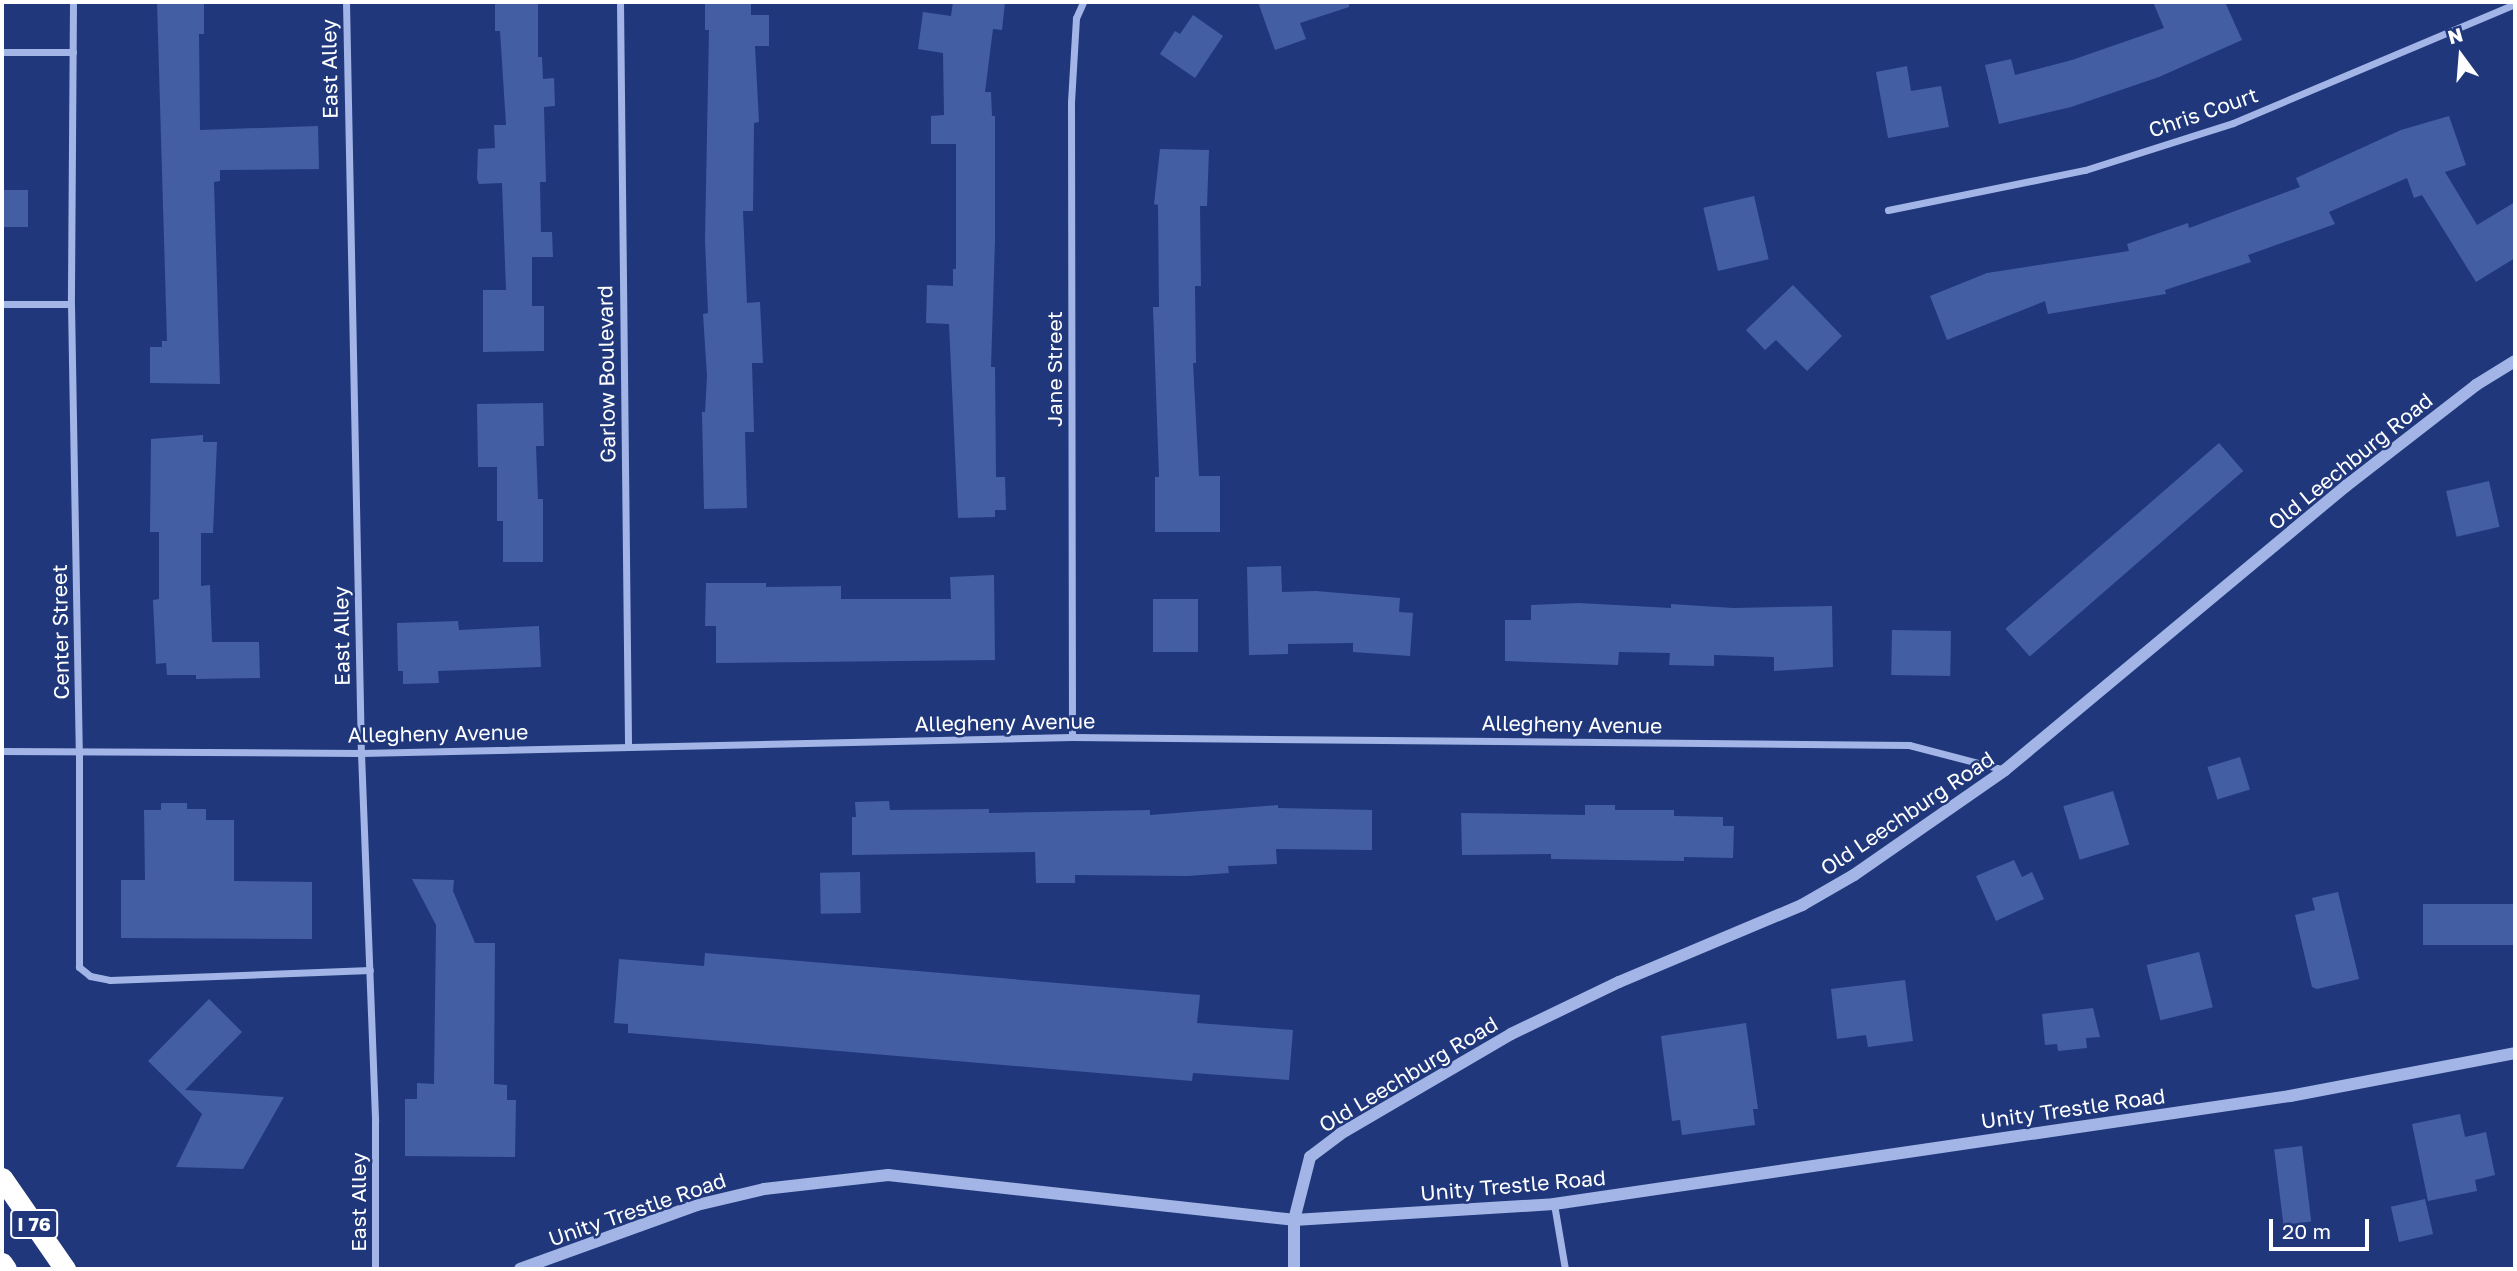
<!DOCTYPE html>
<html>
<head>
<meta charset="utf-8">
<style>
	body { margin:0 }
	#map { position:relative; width:2517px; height:1271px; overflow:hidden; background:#20387b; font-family:"Golos Text",sans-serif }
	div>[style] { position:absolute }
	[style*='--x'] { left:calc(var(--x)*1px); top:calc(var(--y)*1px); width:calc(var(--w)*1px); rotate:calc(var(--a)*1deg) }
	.building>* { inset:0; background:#445ea3; transform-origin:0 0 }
	.minor>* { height:7px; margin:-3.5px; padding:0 3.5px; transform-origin:3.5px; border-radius:3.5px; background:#a2b5e6 }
	.tertiary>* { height:12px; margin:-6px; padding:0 6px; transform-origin:6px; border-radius:6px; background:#a2b5e6 }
	.motorway>* { height:21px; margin:-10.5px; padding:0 10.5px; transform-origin:10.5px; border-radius:10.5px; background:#fff }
	span { translate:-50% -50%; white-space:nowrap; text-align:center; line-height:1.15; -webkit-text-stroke:5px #20387b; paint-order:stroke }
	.shield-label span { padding:2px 5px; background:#20387b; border:2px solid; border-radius:5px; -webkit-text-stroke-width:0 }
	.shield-label { font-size:19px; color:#fff; font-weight:700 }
	.street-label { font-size:21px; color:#fff }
	.frame { position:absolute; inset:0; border:4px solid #fff; pointer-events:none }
	.north { position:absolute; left:2426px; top:21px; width:70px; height:70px; -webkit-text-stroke:5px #20387b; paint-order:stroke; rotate:344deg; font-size:19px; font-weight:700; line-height:28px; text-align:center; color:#fff }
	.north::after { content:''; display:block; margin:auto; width:24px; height:32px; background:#fff; clip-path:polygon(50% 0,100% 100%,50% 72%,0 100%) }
	.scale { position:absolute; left:2269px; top:1219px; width:100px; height:32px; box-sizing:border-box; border:4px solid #fff; border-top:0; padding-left:9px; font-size:21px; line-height:24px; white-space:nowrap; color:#fff; -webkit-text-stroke:5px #20387b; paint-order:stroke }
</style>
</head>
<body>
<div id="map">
	<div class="building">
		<div style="clip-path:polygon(157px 2px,204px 2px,204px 34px,199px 34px,200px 130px,318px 126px,319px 169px,220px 170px,220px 181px,214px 182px,220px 384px,150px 383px,150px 347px,162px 347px,162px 341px,167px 341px)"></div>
		<div style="clip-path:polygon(495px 2px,538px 2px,538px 57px,542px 57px,543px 79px,554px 78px,555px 106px,544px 107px,546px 182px,540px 182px,541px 232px,552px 232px,553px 257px,532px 257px,532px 306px,544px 306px,544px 351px,483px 352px,483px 290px,506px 290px,502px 183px,479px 184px,477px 179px,478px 149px,495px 148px,494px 125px,506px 125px,500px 31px,495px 31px)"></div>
		<div style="clip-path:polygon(705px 2px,751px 2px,751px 15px,769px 15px,769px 46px,755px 46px,759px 122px,754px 123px,753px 211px,743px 211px,747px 303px,760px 302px,763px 363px,752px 363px,754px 432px,745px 432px,747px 508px,704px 509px,702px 412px,705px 412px,707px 376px,703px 314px,708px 313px,705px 240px,709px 30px,705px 30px)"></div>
		<div style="clip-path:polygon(953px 2px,1005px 2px,1002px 30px,993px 29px,985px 92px,991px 92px,992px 116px,995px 116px,995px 240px,991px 367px,995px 367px,996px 477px,1005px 477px,1006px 510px,995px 510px,995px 517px,958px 518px,949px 324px,926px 323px,927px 285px,953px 286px,953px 269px,956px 269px,956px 144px,931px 144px,931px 116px,944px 115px,943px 53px,918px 49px,923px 12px,951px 16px)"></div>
		<div style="clip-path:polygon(1258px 2px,1349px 2px,1349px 7px,1300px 23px,1306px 39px,1275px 50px)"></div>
		<div style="clip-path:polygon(2153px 2px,2225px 2px,2242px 40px,2159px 77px,2071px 107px,1999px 124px,1985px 65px,2011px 59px,2015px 75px,2072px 60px,2164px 28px)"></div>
		<div style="clip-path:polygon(1193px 15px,1223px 36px,1195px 78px,1160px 54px,1175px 31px,1180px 34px)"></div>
		<div style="clip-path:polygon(1907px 66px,1911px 91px,1941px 86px,1949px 127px,1888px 138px,1876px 72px)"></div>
		<div style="clip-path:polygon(2449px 116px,2466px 165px,2445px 172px,2477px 225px,2515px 202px,2515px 258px,2476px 282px,2422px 195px,2414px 198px,2407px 178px,2329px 212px,2335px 224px,2248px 255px,2251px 262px,2165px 290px,2166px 294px,2048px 314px,2045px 301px,1947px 340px,1930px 296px,1987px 273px,2129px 251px,2127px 244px,2188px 223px,2189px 228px,2300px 187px,2296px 178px,2401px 130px)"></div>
		<div style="clip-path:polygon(1160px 149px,1209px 150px,1207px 206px,1200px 206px,1201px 286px,1195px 286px,1196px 363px,1193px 363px,1199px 476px,1220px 476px,1220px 532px,1155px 532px,1155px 477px,1159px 477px,1153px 307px,1159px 307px,1158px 205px,1154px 204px)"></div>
		<div style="left:2px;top:190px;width:26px;height:37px"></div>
		<div style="left:1754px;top:196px;width:65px;height:52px;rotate:77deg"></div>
		<div style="clip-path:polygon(1793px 285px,1842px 336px,1807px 371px,1776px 340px,1765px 350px,1746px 330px)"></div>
		<div style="clip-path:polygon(543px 403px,544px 446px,536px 446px,538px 499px,543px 499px,543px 562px,503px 562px,503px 521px,497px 521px,497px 467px,478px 467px,477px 404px)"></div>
		<div style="clip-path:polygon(203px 435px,203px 442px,217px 442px,213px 533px,201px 533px,201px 586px,210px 585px,212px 642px,259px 642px,260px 678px,196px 679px,196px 675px,167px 675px,166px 663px,156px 664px,153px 600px,159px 599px,159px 532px,150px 532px,151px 439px)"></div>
		<div style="left:2219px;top:443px;width:37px;height:283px;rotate:49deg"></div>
		<div style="left:2489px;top:481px;width:47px;height:44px;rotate:77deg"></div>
		<div style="clip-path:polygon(1281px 566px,1282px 592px,1316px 591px,1400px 598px,1399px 612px,1413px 613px,1410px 656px,1353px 652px,1353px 643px,1288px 644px,1288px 654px,1249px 655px,1247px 567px)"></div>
		<div style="clip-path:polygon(994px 575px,995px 660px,716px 663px,716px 626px,705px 626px,706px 583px,766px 583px,766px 587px,841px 586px,841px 599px,951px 599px,950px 577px)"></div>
		<div style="left:1153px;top:599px;width:45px;height:53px"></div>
		<div style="clip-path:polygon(1579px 603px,1671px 608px,1671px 604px,1733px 608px,1832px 606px,1833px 667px,1774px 671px,1774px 657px,1714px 655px,1714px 666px,1669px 665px,1670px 653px,1619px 652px,1618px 665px,1505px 661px,1505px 620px,1531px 620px,1531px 605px)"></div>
		<div style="clip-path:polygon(458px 621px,459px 630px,539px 626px,541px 667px,438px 671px,439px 683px,403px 684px,403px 671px,398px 671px,397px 623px)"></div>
		<div style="left:1892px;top:630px;width:59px;height:45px;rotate:1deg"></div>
		<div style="left:2240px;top:757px;width:34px;height:34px;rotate:73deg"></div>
		<div style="left:2113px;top:791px;width:56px;height:52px;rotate:73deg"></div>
		<div style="clip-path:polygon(889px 801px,890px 810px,989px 809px,989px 813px,1150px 810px,1150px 815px,1278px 805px,1278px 808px,1372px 810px,1372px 850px,1276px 849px,1277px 864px,1228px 866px,1229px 873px,1188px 876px,1075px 875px,1075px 883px,1036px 883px,1035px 852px,852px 855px,852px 817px,856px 817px,855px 802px)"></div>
		<div style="clip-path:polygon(161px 803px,187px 803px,187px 809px,206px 809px,206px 820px,234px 820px,234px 881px,312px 882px,312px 939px,121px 938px,121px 880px,145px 880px,144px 810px,161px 810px)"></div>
		<div style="clip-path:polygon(1585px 805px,1615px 805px,1615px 810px,1674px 810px,1674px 816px,1723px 817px,1723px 826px,1734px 826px,1733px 858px,1684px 857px,1684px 861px,1551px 859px,1551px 854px,1462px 855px,1461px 813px,1585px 815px)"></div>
		<div style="clip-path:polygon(2014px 860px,2022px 877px,2032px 872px,2044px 899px,1996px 921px,1976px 876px)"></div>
		<div style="left:860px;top:872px;width:41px;height:40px;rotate:89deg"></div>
		<div style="clip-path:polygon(412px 879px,454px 880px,453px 891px,475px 943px,495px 943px,494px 1084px,507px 1085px,507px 1100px,516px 1100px,515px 1157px,405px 1156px,405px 1099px,417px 1099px,417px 1083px,434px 1084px,436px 925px)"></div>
		<div style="clip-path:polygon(2338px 892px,2359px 979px,2317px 989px,2312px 987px,2295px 915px,2315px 910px,2312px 898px)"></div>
		<div style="left:2515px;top:904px;width:41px;height:92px;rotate:90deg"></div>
		<div style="left:2199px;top:952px;width:57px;height:54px;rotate:76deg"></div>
		<div style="clip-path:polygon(705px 953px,1200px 995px,1197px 1023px,1293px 1030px,1289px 1080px,1193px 1073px,1192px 1081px,628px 1033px,628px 1024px,614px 1023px,619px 959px,704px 966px)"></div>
		<div style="clip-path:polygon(1905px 980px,1913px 1041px,1868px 1047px,1866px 1035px,1837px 1039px,1831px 989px)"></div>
		<div style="clip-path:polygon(209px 999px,242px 1032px,185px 1090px,284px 1097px,243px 1169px,176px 1167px,202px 1114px,148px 1061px)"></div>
		<div style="clip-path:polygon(2093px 1008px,2100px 1037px,2086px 1038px,2087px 1048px,2058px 1051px,2057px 1044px,2045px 1045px,2042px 1014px)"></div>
		<div style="clip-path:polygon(1746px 1023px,1758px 1109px,1753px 1109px,1755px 1125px,1682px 1135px,1680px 1120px,1672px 1121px,1661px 1036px)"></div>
		<div style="clip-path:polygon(2460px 1114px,2465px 1137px,2486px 1132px,2495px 1175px,2475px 1180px,2477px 1191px,2428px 1201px,2412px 1124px)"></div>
		<div style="left:2302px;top:1146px;width:76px;height:28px;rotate:83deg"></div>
		<div style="left:2425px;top:1199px;width:36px;height:35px;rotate:77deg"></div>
	</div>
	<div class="minor">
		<div style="--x:73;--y:2;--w:302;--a:90.4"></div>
		<div style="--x:71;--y:304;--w:449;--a:89"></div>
		<div style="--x:79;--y:753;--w:214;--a:90"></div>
		<div style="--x:79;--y:967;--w:14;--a:39"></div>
		<div style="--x:90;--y:976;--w:20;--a:11"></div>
		<div style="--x:110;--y:980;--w:260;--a:-2.2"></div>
		<div style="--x:346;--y:2;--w:751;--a:88.86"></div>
		<div style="--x:361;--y:753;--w:368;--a:87.8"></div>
		<div style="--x:375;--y:1121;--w:148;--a:90"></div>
		<div style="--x:620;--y:2;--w:744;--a:89.38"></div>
		<div style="--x:2;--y:52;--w:71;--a:0"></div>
		<div style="--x:1888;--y:210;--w:201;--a:-11.5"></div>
		<div style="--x:2085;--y:170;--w:155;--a:-17.6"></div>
		<div style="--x:2233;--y:123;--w:306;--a:-22.9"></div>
		<div style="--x:2;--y:304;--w:69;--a:0"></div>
		<div style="--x:1072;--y:737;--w:635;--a:-90.09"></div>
		<div style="--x:1071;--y:102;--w:84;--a:-86.6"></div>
		<div style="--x:1076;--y:18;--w:17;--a:-66"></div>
		<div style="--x:2;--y:751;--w:359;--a:0.3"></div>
		<div style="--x:361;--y:753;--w:711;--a:-1.29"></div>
		<div style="--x:1072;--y:737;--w:837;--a:0.55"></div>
		<div style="--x:1909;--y:745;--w:99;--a:14.6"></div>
		<div style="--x:1554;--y:1204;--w:66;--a:80.4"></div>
	</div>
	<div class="tertiary">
		<div style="--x:520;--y:1269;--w:188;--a:-19.9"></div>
		<div style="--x:697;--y:1205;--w:69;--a:-13.4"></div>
		<div style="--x:764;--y:1189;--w:125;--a:-6.4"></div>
		<div style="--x:888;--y:1175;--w:408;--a:6.3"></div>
		<div style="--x:1294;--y:1220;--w:260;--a:-3.5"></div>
		<div style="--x:1554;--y:1204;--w:744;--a:-8.35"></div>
		<div style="--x:2290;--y:1096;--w:229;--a:-10.8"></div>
		<div style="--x:1294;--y:1269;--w:49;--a:-90"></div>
		<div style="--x:1294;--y:1220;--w:65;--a:-75.7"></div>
		<div style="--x:1310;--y:1157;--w:38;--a:-37"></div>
		<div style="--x:1340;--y:1134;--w:198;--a:-30.3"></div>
		<div style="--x:1511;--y:1034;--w:120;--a:-25.7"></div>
		<div style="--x:1619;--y:982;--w:199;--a:-22.8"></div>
		<div style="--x:1802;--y:905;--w:60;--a:-30"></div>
		<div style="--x:1854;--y:875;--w:184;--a:-34.8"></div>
		<div style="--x:2005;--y:770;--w:444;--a:-39.8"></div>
		<div style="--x:2346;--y:486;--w:165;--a:-37.8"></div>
		<div style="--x:2476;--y:385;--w:46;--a:-31.6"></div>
	</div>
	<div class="motorway">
		<div style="--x:2;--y:1178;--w:111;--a:55.3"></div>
		<div style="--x:2;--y:1263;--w:7;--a:56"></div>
	</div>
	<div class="shield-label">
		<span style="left:34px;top:1224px">I 76</span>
	</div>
	<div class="street-label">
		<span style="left:329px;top:69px;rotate:-91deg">East Alley</span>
		<span style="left:2203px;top:112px;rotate:-19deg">Chris Court</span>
		<span style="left:1054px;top:369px;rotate:-90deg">Jane Street</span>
		<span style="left:606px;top:374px;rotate:-91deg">Garlow Boulevard</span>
		<span style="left:2350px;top:461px;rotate:-39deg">Old Leechburg Road</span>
		<span style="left:60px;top:632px;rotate:-91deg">Center Street</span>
		<span style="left:341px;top:636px;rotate:-91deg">East Alley</span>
		<span style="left:1005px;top:722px;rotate:-1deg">Allegheny Avenue</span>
		<span style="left:1572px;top:724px;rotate:1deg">Allegheny Avenue</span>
		<span style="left:438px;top:733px;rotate:-1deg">Allegheny Avenue</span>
		<span style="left:1907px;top:813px;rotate:-34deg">Old Leechburg Road</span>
		<span style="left:1408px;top:1074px;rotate:-31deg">Old Leechburg Road</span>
		<span style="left:2073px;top:1108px;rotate:-8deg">Unity Trestle Road</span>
		<span style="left:1513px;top:1185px;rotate:-5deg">Unity Trestle Road</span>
		<span style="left:358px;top:1202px;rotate:-90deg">East Alley</span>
		<span style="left:637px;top:1209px;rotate:-19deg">Unity Trestle Road</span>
	</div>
	<div class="frame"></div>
	<div class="north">N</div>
	<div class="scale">20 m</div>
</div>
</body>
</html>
